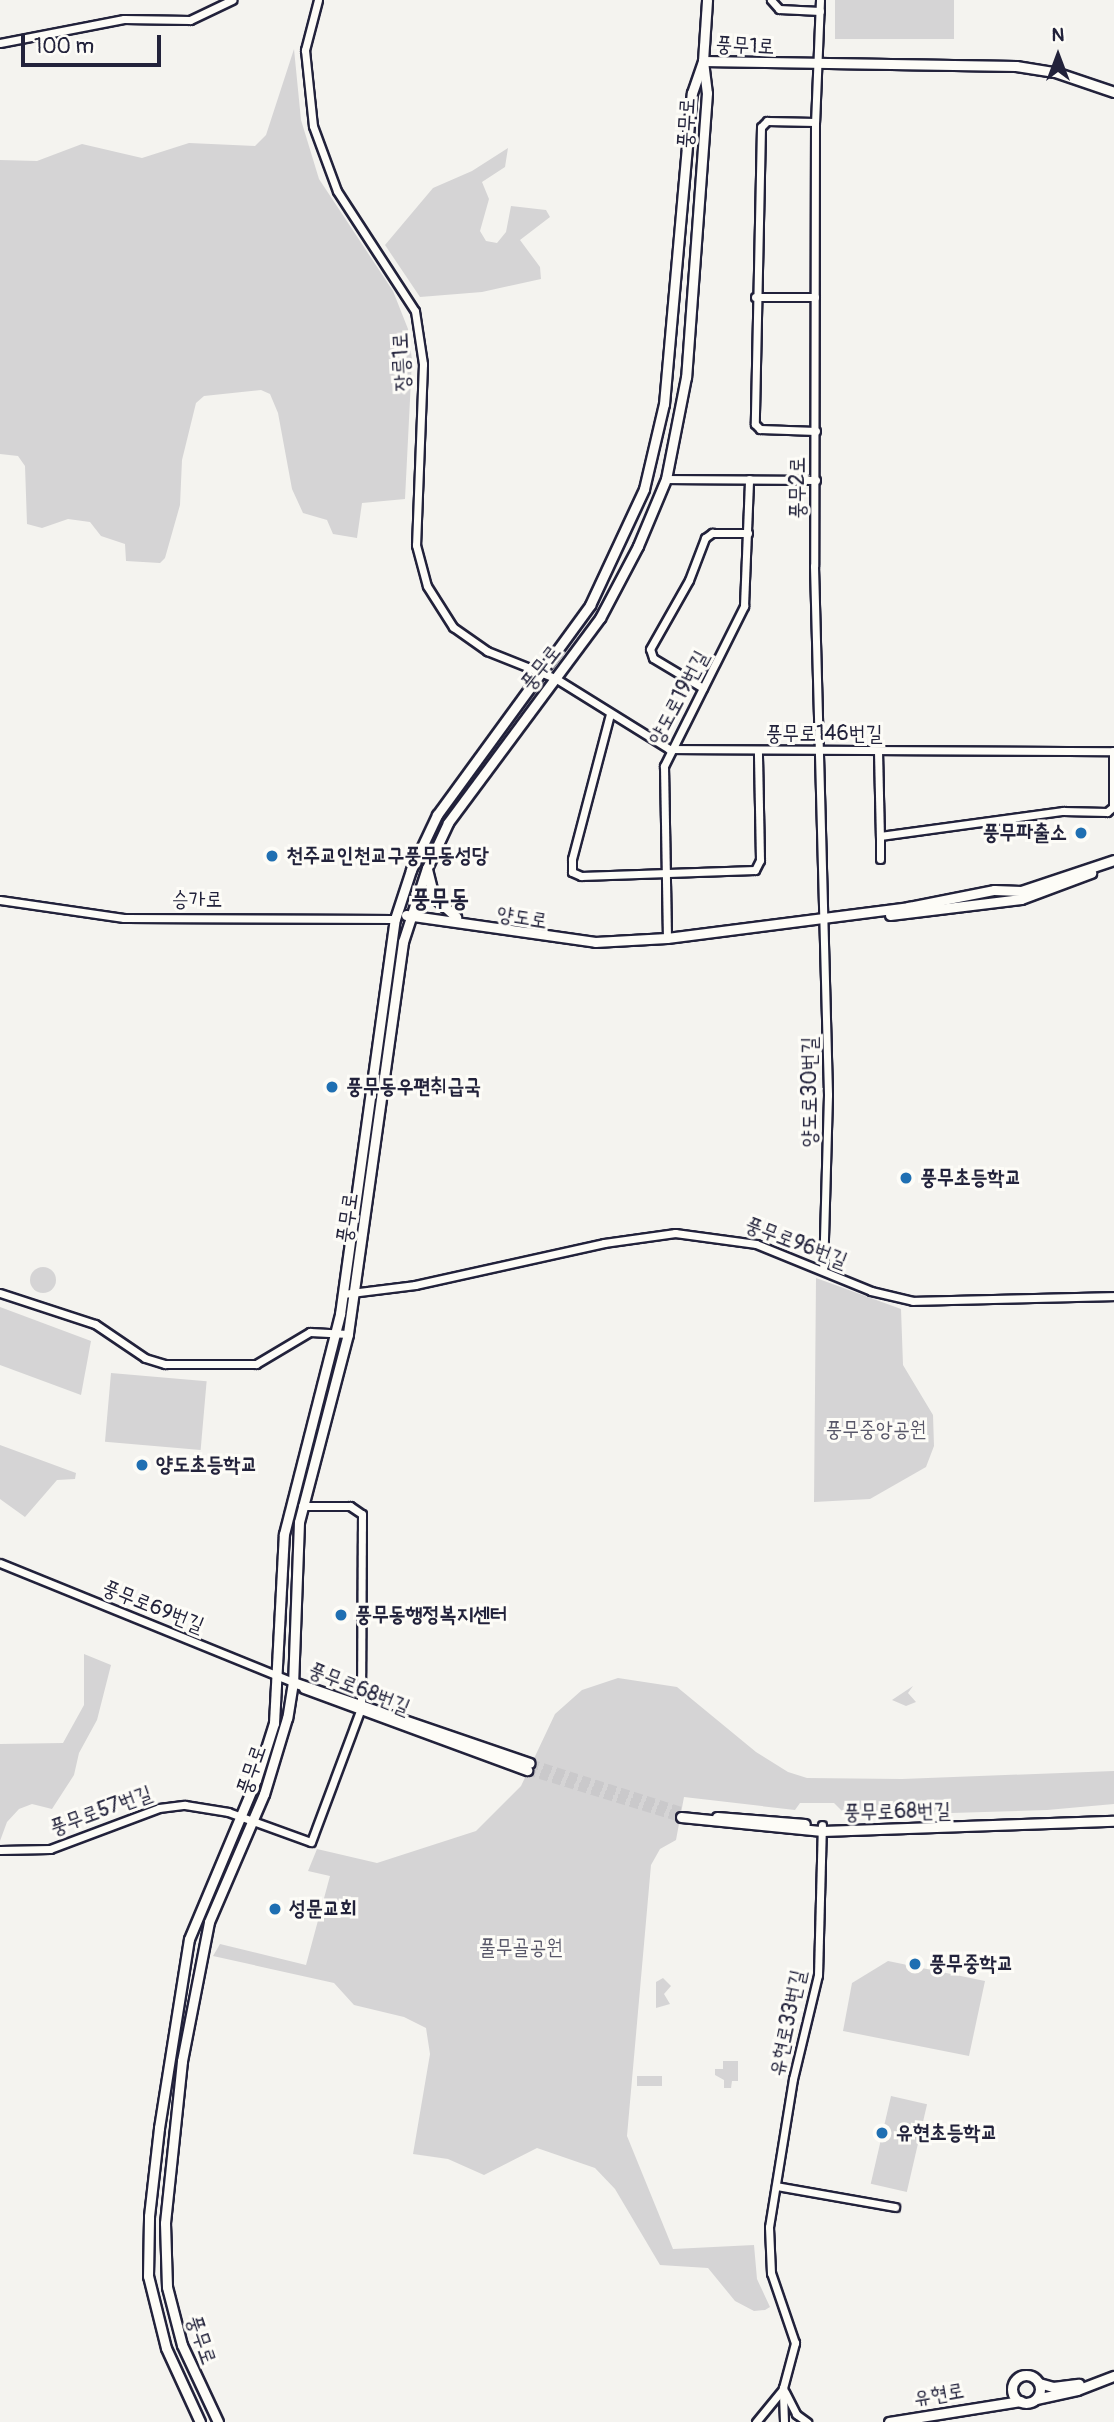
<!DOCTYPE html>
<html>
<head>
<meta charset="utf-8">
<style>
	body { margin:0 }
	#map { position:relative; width:1114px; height:2422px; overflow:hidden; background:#f4f3ef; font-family:Pangolin,"Poor Story",sans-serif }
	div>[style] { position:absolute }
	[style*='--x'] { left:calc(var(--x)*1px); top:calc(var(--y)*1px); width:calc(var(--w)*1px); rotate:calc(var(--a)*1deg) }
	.green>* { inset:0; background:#d5d4d5; transform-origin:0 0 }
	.round { border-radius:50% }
	.tertiary-tunnel>* { height:9px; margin-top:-4.5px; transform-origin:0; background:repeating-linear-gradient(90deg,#cac9cb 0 9px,transparent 0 13.5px) }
	.roads { filter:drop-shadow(2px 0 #22223b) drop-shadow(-2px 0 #22223b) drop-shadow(0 2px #22223b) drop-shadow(0 -2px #22223b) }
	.minor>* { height:7px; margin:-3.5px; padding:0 3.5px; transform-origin:3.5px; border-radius:3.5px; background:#fdfcf7 }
	.tertiary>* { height:9px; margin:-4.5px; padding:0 4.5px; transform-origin:4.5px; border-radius:4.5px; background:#fdfcf7 }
	.tertiary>.ring { margin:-4.5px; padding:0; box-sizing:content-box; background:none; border:9px solid #fdfcf7; border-radius:50% }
	.dots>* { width:19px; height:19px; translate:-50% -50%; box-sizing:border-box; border:4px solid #fdfcf7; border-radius:50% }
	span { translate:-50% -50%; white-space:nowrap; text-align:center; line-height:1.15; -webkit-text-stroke:6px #fdfcf7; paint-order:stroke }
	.street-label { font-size:21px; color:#22223b }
	.poi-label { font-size:21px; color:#22223b; font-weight:700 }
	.right { translate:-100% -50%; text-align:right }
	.left { translate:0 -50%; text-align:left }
	.park-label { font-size:21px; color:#585769 }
	.quarter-label { font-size:24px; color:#22223b; font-weight:700 }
	.north { position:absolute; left:1023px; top:21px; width:70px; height:70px; -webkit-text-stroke:5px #fdfcf7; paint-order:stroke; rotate:0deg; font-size:19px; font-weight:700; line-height:28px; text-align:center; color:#22223b }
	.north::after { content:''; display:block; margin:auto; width:24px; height:32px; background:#22223b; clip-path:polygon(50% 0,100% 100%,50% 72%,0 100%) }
	.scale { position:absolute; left:21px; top:35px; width:140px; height:32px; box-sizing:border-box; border:4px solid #22223b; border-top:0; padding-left:9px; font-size:21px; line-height:24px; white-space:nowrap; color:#22223b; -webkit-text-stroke:5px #fdfcf7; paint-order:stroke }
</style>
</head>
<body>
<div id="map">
	<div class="green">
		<div style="left:835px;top:0;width:119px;height:39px"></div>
		<div style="clip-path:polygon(294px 49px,301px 120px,319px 179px,393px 291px,408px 329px,412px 360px,405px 499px,362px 503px,357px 538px,333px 534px,327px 520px,303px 513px,292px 489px,278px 413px,270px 394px,261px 390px,204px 396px,196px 403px,182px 460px,180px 505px,165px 558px,160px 563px,126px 561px,125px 544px,101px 536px,90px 522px,68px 519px,42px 528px,27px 524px,25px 466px,18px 456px,0 454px,0 160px,37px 161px,82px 144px,142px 158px,189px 143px,255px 146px,266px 135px)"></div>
		<div style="clip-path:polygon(508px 148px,505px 167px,482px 182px,489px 199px,480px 231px,486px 241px,497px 243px,506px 232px,511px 206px,546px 210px,550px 217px,520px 240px,540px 267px,541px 279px,482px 292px,420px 297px,385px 245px,433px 188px,472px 171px)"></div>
		<div class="round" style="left:30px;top:1267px;width:26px;height:26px"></div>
		<div style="clip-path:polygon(816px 1278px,901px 1309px,903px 1365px,933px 1415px,934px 1446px,926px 1467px,870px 1499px,814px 1502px)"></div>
		<div style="clip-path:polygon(0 1307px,91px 1341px,81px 1395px,0 1365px)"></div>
		<div style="left:111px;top:1373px;width:96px;height:69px;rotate:5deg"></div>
		<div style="clip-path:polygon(0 1445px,76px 1473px,75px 1479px,57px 1480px,25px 1517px,0 1499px)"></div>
		<div style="clip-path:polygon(84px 1654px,111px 1665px,97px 1720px,79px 1753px,74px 1775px,52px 1809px,32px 1804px,19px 1809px,7px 1822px,0 1841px,0 1744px,63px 1743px,84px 1705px)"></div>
		<div style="clip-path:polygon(618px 1678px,677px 1687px,756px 1752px,788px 1772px,807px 1778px,902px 1779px,1114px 1771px,1114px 1804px,1047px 1810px,918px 1814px,842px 1811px,834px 1803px,800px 1803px,795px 1810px,684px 1797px,676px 1840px,660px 1849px,651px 1865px,627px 2136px,673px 2249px,754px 2245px,757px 2279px,770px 2307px,765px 2310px,754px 2311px,735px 2301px,708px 2268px,660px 2265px,615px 2189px,595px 2168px,537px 2148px,484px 2175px,448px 2159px,413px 2154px,430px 2054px,426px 2028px,404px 2017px,354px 2005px,334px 1983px,213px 1956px,220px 1944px,306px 1965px,330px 1876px,308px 1871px,317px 1849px,377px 1863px,476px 1831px,521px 1786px,555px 1714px,582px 1690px)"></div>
		<div style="clip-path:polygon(913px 1686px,908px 1693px,916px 1702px,906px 1706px,892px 1700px)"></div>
		<div style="clip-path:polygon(888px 1961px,985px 1981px,969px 2056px,843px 2031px,852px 1983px)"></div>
		<div style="clip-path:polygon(663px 1978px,671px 1986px,664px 1994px,670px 2004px,656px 2008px,656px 1982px)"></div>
		<div style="clip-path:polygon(723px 2061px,738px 2061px,738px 2081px,732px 2081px,731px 2088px,724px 2088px,724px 2080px,715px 2075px,715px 2069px,723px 2069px)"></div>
		<div style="left:637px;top:2076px;width:25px;height:10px"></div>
		<div style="left:891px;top:2096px;width:37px;height:90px;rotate:13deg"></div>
	</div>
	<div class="tertiary-tunnel">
		<div style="--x:530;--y:1763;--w:158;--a:17.6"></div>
		<div style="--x:527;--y:1770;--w:161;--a:17"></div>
	</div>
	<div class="roads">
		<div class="minor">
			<div style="--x:318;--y:0;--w:52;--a:104.6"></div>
			<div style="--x:305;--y:50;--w:76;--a:84"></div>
			<div style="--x:313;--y:126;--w:69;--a:69.7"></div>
			<div style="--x:337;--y:191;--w:143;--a:57"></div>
			<div style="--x:415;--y:311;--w:54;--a:81.4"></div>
			<div style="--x:423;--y:364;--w:181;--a:92.2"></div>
			<div style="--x:416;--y:545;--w:42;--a:75"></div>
			<div style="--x:427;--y:586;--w:49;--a:57.6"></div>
			<div style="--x:453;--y:627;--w:42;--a:35.2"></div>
			<div style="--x:487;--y:651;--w:73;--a:21.7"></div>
			<div style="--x:555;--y:678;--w:134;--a:31.9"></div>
			<div style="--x:669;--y:749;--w:445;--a:0.3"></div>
			<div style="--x:771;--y:0;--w:12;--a:48"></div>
			<div style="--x:779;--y:9;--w:41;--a:2.8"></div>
			<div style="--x:820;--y:0;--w:122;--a:92.3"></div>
			<div style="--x:815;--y:122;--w:444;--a:90.1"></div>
			<div style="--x:814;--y:566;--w:529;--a:88.48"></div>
			<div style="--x:828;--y:1095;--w:175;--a:91.6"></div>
			<div style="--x:0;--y:43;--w:126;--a:-11"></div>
			<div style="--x:124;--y:19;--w:66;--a:0.9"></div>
			<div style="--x:190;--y:20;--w:47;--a:-25.5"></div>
			<div style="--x:815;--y:122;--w:48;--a:-178.8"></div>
			<div style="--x:767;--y:121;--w:8;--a:135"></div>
			<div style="--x:761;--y:127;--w:297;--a:91.2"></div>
			<div style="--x:755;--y:424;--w:7;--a:45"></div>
			<div style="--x:760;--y:429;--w:56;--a:2"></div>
			<div style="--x:755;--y:297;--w:60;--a:0"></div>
			<div style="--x:666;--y:479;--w:150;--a:0.4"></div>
			<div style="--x:703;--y:688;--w:58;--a:-149"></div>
			<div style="--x:653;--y:658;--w:9;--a:-108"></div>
			<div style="--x:650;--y:649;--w:79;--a:-60.5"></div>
			<div style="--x:689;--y:580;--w:45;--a:-69.1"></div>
			<div style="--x:705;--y:538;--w:9;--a:-36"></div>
			<div style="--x:712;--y:533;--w:36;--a:0"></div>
			<div style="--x:610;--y:714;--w:150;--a:104.7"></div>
			<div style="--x:572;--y:859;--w:13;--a:90"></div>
			<div style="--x:572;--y:872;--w:10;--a:24"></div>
			<div style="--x:581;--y:876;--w:174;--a:-2"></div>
			<div style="--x:755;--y:870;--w:11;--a:-63"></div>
			<div style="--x:760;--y:860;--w:108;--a:-91.1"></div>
			<div style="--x:878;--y:751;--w:85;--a:88.7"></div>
			<div style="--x:880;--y:836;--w:185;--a:-7.8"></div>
			<div style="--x:1063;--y:811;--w:44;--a:1.3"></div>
			<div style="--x:1107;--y:812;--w:8;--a:-40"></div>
			<div style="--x:1113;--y:807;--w:56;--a:-90"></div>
			<div style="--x:880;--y:836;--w:23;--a:90"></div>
			<div style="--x:0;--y:900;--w:125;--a:8.3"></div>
			<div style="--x:124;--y:918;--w:271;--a:0.2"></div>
			<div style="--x:667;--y:938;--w:172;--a:-91"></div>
			<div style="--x:664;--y:766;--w:179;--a:-63.4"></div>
			<div style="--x:744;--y:606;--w:127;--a:-87.7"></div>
			<div style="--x:0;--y:1293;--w:100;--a:18.1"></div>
			<div style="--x:95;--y:1324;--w:60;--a:34.2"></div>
			<div style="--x:145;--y:1358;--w:21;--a:17"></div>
			<div style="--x:165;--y:1364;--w:91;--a:0"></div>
			<div style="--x:256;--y:1364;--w:63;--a:-30.7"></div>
			<div style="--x:310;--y:1332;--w:38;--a:3"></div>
			<div style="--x:343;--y:1294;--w:73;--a:-7.1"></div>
			<div style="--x:415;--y:1285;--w:194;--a:-12.5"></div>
			<div style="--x:604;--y:1243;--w:72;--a:-8"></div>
			<div style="--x:675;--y:1233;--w:82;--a:7.7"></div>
			<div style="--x:756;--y:1244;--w:124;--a:22.2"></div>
			<div style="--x:871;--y:1291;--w:43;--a:13.4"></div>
			<div style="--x:913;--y:1301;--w:201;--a:-1.4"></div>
			<div style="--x:302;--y:1506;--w:48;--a:0"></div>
			<div style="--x:350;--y:1506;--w:14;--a:34"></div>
			<div style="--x:362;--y:1514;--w:188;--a:90.3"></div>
			<div style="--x:0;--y:1563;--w:316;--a:22.1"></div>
			<div style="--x:0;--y:1850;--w:50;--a:-1.1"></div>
			<div style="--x:50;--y:1849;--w:116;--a:-20.6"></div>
			<div style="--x:159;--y:1808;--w:26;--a:-7"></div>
			<div style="--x:185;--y:1805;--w:44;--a:9.2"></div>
			<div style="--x:228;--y:1812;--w:88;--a:19.9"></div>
			<div style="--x:311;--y:1842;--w:140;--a:-69.5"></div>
			<div style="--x:776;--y:2186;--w:121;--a:10"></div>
			<div style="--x:785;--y:2392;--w:25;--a:63"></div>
			<div style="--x:796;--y:2414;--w:14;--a:36"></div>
			<div style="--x:756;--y:2422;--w:43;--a:-50.7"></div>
			<div style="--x:784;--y:2422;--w:34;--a:-92"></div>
			<div style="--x:783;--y:2388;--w:47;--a:-75.1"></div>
			<div style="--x:795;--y:2343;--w:74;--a:-108.9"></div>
			<div style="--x:771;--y:2273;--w:46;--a:-92.5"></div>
			<div style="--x:769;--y:2227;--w:150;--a:-80.8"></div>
			<div style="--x:793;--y:2079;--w:107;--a:-76.5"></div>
			<div style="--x:818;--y:1975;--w:150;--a:-88.5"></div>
		</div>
		<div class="tertiary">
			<div style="--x:703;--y:61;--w:313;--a:0.9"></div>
			<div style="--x:1016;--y:66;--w:39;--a:9"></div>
			<div style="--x:1055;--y:72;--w:62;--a:18.7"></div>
			<div style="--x:703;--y:61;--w:61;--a:-86.2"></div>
			<div style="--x:427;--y:869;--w:29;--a:76"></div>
			<div style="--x:434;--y:897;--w:30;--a:42"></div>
			<div style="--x:406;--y:915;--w:191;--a:8.1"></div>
			<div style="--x:595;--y:942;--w:72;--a:-3.2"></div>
			<div style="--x:667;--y:938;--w:243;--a:-7.3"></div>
			<div style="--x:908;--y:907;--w:88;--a:-11.2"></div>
			<div style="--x:994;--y:890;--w:27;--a:2"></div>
			<div style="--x:1021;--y:891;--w:98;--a:-18.4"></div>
			<div style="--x:890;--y:915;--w:132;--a:-7"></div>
			<div style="--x:1021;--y:899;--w:75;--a:-20.4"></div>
			<div style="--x:293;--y:1682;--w:250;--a:18.9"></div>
			<div style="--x:304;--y:1688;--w:238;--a:20.2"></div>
			<div style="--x:681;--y:1817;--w:142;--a:5.7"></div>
			<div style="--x:822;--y:1831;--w:292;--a:-2"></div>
			<div style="--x:717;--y:1817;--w:88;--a:4.5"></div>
			<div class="ring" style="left:1012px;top:2375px;width:19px;height:19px"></div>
			<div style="--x:1039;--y:2383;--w:15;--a:16"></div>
			<div style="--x:1053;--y:2387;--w:26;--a:-7"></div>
			<div style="--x:1036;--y:2399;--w:42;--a:-12.4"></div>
			<div style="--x:1077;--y:2390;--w:40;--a:-21"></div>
			<div style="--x:200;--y:2422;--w:81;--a:-114.7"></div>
			<div style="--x:166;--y:2348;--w:74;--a:-104"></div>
			<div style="--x:148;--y:2276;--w:60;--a:-89"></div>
			<div style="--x:149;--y:2216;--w:89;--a:-83.5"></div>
			<div style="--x:159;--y:2128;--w:191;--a:-81"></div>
			<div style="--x:189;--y:1939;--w:173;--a:-67.2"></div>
			<div style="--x:256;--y:1780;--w:60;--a:-72.5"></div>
			<div style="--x:274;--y:1723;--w:189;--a:-87"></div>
			<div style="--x:284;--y:1534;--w:227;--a:-75.7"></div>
			<div style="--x:340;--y:1314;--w:399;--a:-82.1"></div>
			<div style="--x:395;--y:919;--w:52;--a:-71.9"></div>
			<div style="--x:411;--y:870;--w:61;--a:-64.7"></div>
			<div style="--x:437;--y:815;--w:260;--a:-53.9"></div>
			<div style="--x:590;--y:605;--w:128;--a:-65"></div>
			<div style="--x:644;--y:489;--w:87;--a:-76.8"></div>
			<div style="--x:664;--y:404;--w:312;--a:-84.9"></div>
			<div style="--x:692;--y:93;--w:34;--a:-71"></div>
			<div style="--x:703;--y:61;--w:32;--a:83"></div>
			<div style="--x:707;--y:93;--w:285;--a:94.2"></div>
			<div style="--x:686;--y:377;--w:104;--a:101.1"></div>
			<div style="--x:666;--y:479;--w:73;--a:112.7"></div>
			<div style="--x:638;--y:546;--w:81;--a:117.8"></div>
			<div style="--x:600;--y:618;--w:255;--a:126.6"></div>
			<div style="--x:448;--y:823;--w:50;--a:115"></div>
			<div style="--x:427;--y:868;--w:78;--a:108"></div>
			<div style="--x:403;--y:942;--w:396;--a:98"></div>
			<div style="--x:348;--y:1334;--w:194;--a:104.6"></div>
			<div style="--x:299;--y:1522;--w:160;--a:92.1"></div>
			<div style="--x:293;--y:1682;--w:36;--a:99"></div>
			<div style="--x:287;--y:1718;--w:79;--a:106.8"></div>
			<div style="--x:264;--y:1794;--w:139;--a:113.3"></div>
			<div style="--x:209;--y:1922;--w:142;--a:101"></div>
			<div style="--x:182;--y:2061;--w:163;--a:96"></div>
			<div style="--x:165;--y:2223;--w:64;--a:88.2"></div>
			<div style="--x:167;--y:2287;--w:60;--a:75.5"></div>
			<div style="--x:182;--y:2345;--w:85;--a:64.9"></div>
			<div style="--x:889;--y:2422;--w:133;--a:-9.1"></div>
		</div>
	</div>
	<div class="dots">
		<div style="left:1081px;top:833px;background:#1f6fb2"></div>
		<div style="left:272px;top:856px;background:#1f6fb2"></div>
		<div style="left:332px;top:1087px;background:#1f6fb2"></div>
		<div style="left:906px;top:1178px;background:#1f6fb2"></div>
		<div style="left:142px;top:1465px;background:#1f6fb2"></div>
		<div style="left:341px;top:1615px;background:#1f6fb2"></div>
		<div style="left:275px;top:1909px;background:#1f6fb2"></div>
		<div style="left:915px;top:1964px;background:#1f6fb2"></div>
		<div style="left:882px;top:2133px;background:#1f6fb2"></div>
	</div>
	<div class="street-label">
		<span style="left:745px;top:46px;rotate:3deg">풍무1로</span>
		<span style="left:687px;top:123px;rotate:-87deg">풍무로</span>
		<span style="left:402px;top:362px;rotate:-93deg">장릉1로</span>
		<span style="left:798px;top:488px;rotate:-90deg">풍무2로</span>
		<span style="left:541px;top:668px;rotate:-52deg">풍무로</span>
		<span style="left:679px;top:698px;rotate:-62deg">양도로19번길</span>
		<span style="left:824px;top:734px">풍무로146번길</span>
		<span style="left:197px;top:900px">승가로</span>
		<span style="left:522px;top:918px;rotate:9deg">양도로</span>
		<span style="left:810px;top:1092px;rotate:-90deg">양도로30번길</span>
		<span style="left:348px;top:1218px;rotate:-82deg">풍무로</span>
		<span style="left:796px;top:1243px;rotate:21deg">풍무로96번길</span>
		<span style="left:153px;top:1607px;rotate:22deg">풍무로69번길</span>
		<span style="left:359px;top:1689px;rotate:22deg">풍무로68번길</span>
		<span style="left:252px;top:1770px;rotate:-71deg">풍무로</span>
		<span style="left:101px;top:1811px;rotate:-20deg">풍무로57번길</span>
		<span style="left:897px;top:1812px;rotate:-1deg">풍무로68번길</span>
		<span style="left:788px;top:2023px;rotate:-78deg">유현로33번길</span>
		<span style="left:201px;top:2340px;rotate:71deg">풍무로</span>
		<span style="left:939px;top:2395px;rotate:-10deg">유현로</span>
	</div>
	<div class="poi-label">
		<span class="right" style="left:1067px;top:833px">풍무파출소</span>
		<span class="left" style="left:286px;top:856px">천주교인천교구풍무동성당</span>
		<span class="left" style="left:346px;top:1087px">풍무동우편취급국</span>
		<span class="left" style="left:920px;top:1178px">풍무초등학교</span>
		<span class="left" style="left:156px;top:1465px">양도초등학교</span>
		<span class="left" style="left:355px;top:1615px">풍무동행정복지센터</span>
		<span class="left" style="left:289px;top:1909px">성문교회</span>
		<span class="left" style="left:929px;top:1964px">풍무중학교</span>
		<span class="left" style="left:896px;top:2133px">유현초등학교</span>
	</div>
	<div class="park-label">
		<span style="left:876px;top:1430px">풍무중앙공원</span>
		<span style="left:521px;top:1948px">풀무골공원</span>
	</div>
	<div class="quarter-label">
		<span style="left:440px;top:899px">풍무동</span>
	</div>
	<div class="north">N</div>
	<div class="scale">100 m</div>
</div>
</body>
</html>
